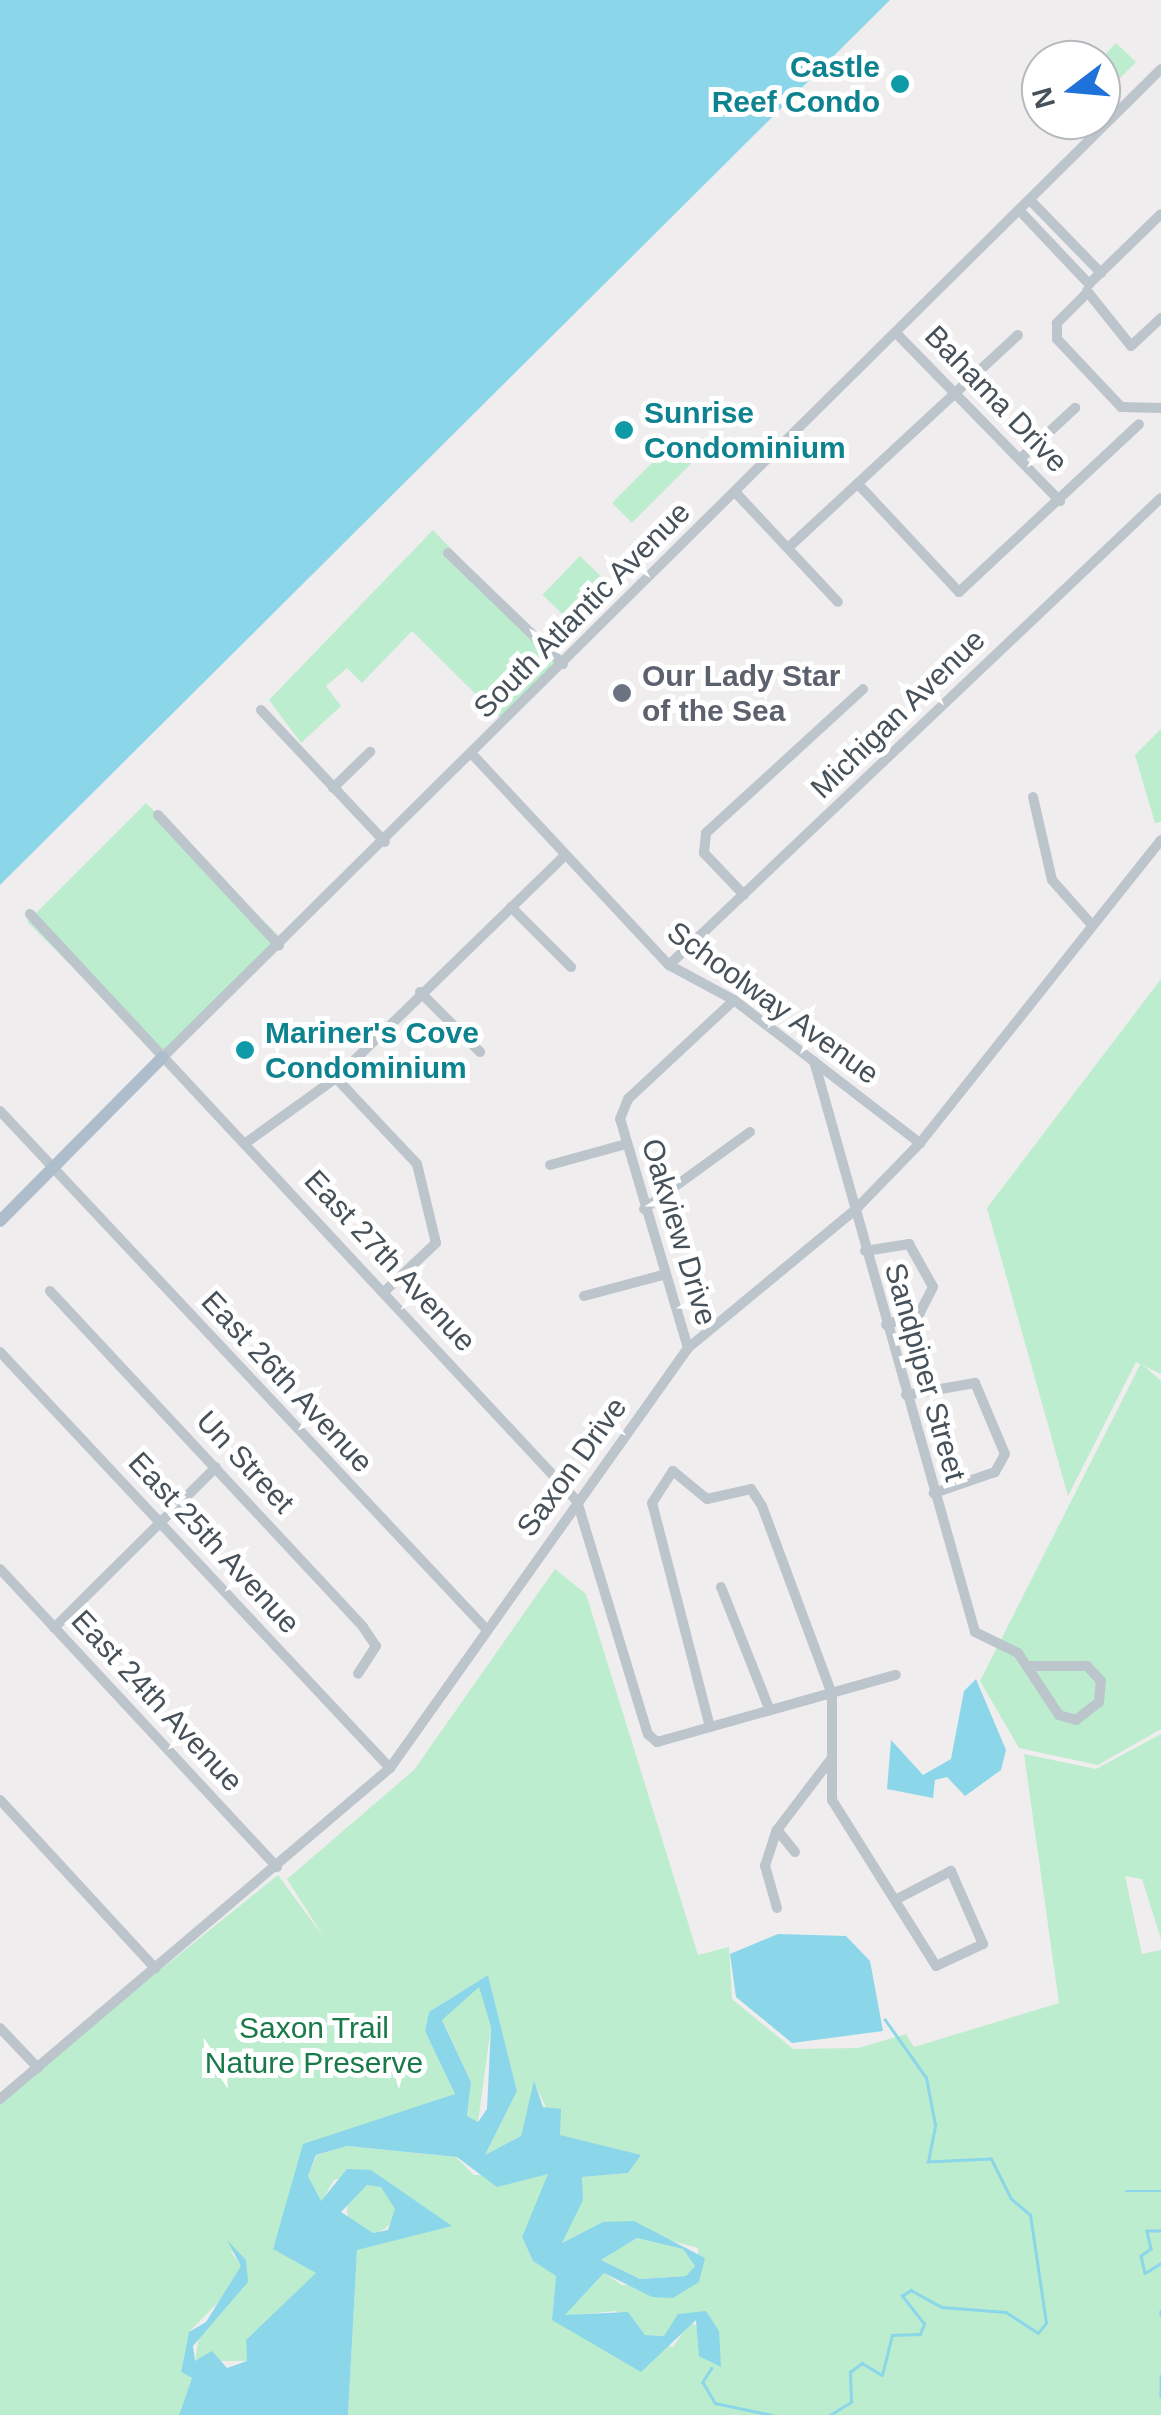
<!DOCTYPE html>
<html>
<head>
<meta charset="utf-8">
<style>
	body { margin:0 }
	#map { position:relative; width:1161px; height:2415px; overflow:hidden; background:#f0edee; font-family:Arial,sans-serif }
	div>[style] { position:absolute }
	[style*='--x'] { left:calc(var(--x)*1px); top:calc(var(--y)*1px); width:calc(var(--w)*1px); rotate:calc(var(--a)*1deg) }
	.green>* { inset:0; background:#bdedcf; transform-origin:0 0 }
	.round { border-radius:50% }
	.water>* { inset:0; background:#8bd6e9 }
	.stream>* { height:2.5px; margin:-1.25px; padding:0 1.25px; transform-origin:1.25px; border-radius:1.25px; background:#8bd6e9 }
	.minor>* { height:10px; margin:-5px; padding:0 5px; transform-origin:5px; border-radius:5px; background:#bcc5cc }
	.major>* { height:12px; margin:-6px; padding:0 6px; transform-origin:6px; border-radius:6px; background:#aebdcc }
	.dots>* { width:28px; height:28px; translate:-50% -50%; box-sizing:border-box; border:5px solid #fff; border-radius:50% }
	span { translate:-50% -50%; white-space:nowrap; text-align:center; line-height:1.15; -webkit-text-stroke:10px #fff; paint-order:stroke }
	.culture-label { font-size:30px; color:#0d838f; font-weight:700 }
	.right { translate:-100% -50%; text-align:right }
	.left { translate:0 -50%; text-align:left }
	.street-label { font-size:30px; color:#46515a }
	.worship-label { font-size:30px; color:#5b616d; font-weight:700 }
	.park-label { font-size:30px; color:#197948 }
	.north { position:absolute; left:1021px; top:40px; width:100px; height:100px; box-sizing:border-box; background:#fff; border:2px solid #b5b9bd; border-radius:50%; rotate:254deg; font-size:28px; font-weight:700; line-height:40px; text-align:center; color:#46515a }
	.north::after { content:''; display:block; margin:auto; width:35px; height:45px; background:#1e72d9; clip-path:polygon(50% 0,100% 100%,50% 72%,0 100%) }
</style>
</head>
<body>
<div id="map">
	<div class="green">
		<div style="clip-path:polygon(1116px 43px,1136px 62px,1101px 97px,1100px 60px)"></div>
		<div style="left:675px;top:440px;width:28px;height:89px;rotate:45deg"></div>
		<div style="clip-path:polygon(433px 530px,559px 661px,501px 719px,412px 631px,362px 683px,347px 668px,326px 686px,341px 706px,301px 743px,269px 700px)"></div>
		<div style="left:580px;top:556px;width:28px;height:54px;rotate:44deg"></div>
		<div style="clip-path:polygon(1161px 729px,1161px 822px,1155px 823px,1135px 755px)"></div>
		<div style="left:146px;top:803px;width:190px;height:168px;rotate:45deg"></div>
		<div style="clip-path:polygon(1161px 979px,1161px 1374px,1136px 1362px,1068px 1496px,987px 1208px)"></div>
		<div style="clip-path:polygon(1141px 1363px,1161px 1381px,1161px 1729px,1098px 1765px,1019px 1748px,980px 1681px)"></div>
		<div style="clip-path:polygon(555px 1569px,586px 1594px,698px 1955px,729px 1947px,732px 1999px,793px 2049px,858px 2048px,906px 2034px,914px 2047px,1059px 2003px,1024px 1754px,1096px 1769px,1161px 1734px,1161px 1939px,1142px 1879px,1125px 1876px,1142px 1954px,1161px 1950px,1161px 2415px,348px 2415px,357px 2249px,450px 2226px,371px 2170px,334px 2180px,321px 2202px,308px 2176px,317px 2155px,347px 2146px,456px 2157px,474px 2175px,549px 2174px,522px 2237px,533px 2261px,556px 2276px,552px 2320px,673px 2347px,689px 2323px,712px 2330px,706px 2311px,665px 2336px,645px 2335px,616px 2311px,564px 2316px,604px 2273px,622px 2285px,699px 2282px,698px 2248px,603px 2222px,562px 2243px,582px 2177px,628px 2173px,560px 2135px,534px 2083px,521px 2136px,485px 2155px,517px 2091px,488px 1975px,429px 2012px,425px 2031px,455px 2094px,305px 2151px,273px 2248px,317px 2273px,246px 2340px,248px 2361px,195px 2361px,199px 2336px,247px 2282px,246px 2260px,230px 2251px,242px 2266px,236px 2284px,189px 2332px,181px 2372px,192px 2378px,179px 2415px,0 2415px,0 2099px,278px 1875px,325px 1939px,287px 1879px,414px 1770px)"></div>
		<div style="clip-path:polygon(479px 1986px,491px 2027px,478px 2122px,467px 2117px,471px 2082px,442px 2019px)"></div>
		<div class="round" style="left:347px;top:2185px;width:48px;height:48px"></div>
		<div style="clip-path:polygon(637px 2238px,683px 2249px,695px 2266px,686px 2276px,640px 2279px,601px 2260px)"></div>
	</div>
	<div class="water">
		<div style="clip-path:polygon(0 0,890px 0,0 885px)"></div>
		<div style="clip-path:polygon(976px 1679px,1006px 1750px,1001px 1770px,965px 1796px,947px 1777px,935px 1780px,933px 1798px,887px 1789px,891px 1740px,923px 1775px,951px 1759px,964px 1691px)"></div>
		<div style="clip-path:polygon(778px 1934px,846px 1936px,870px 1961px,883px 2031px,792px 2043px,736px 1997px,730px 1954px)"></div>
		<div style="clip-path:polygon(evenodd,488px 1975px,517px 2091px,485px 2155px,521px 2136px,534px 2081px,543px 2107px,561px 2109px,560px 2135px,641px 2155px,628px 2173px,582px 2177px,583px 2200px,562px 2243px,603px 2222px,634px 2221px,705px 2258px,699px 2282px,673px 2298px,652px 2297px,604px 2273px,565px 2315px,628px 2312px,645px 2335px,664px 2336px,678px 2314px,706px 2311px,719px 2331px,721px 2367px,699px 2356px,696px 2320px,641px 2372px,552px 2320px,556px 2276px,533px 2261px,522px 2237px,548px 2174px,497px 2187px,457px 2157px,347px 2146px,316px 2155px,308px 2176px,321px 2201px,347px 2169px,371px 2170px,452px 2226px,357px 2250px,348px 2415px,179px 2415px,192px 2378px,181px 2372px,189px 2332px,206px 2322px,241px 2266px,227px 2240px,246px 2260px,248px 2282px,193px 2346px,195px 2361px,212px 2351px,227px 2368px,247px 2361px,246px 2340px,316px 2273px,273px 2249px,303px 2144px,455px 2094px,425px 2031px,429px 2012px,488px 1975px,479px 1987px,491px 2027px,487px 2109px,478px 2122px,467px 2116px,471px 2082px,442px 2020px,479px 1987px,488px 1975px,367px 2185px,381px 2187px,395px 2209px,388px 2230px,373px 2233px,341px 2212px,367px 2185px,488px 1975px,637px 2238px,683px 2249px,695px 2266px,686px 2276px,640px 2279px,601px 2260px,637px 2238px)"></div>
	</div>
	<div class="stream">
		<div style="--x:1126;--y:2191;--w:35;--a:0"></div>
		<div style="--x:1161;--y:2231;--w:14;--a:180"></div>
		<div style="--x:1147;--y:2231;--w:18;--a:77"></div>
		<div style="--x:1151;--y:2249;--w:12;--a:145"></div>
		<div style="--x:1141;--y:2256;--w:17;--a:77"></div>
		<div style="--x:1145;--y:2273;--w:19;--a:-32"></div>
		<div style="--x:1161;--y:2311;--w:4;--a:90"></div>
		<div style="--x:712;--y:2368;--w:17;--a:123"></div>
		<div style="--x:703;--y:2382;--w:24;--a:60"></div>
		<div style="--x:715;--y:2403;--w:58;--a:11.9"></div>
		<div style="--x:1161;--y:2376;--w:20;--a:90"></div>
		<div style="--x:830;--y:2415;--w:25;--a:-32"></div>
		<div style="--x:851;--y:2402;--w:30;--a:-92"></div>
		<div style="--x:850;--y:2372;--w:15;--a:-37"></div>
		<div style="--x:862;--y:2363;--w:23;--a:31"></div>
		<div style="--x:882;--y:2375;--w:41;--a:-76"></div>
		<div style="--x:892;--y:2335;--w:28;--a:-2"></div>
		<div style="--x:920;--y:2334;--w:11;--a:-68"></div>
		<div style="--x:924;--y:2324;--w:36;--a:-128"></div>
		<div style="--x:902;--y:2296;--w:11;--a:-34"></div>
		<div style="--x:911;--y:2290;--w:35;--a:29"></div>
		<div style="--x:942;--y:2307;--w:64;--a:4.5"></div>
		<div style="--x:1006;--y:2312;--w:38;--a:33"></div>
		<div style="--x:1038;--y:2333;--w:13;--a:-51"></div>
		<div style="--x:1046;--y:2323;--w:109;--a:-98.4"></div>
		<div style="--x:1030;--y:2215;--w:25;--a:-140"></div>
		<div style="--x:1011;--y:2199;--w:45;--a:-116.6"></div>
		<div style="--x:991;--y:2159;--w:63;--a:177.3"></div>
		<div style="--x:928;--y:2162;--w:38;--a:-79"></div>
		<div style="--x:935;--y:2125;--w:48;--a:-100.8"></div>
		<div style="--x:926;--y:2078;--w:71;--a:-125.3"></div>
	</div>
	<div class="minor">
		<div style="--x:1030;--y:200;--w:102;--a:45.8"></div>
		<div style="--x:1019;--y:210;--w:102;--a:46.6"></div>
		<div style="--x:1089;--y:284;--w:100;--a:-44.2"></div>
		<div style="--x:1087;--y:291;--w:70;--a:51.3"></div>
		<div style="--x:1131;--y:346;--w:41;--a:-43"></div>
		<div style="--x:1085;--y:295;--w:40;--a:135"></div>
		<div style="--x:1057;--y:323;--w:16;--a:90"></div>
		<div style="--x:1057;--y:339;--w:93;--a:46.7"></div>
		<div style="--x:1121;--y:407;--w:40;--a:1.4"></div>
		<div style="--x:896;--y:333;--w:235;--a:45.7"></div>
		<div style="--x:1021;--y:458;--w:74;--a:-42.8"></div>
		<div style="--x:858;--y:484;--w:148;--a:46.9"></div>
		<div style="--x:959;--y:592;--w:246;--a:-43"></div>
		<div style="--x:736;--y:493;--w:149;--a:46.9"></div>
		<div style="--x:789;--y:547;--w:312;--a:-42.8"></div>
		<div style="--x:448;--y:553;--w:160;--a:44"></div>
		<div style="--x:261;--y:710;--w:181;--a:46.8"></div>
		<div style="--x:472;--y:754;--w:289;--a:47"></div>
		<div style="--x:669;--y:965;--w:74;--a:28.3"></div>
		<div style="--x:734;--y:1000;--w:235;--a:37.6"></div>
		<div style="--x:333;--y:788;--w:52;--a:-44.2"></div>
		<div style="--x:1033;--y:797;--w:85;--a:77.1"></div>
		<div style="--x:1052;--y:880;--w:60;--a:48.4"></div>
		<div style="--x:158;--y:815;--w:178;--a:47.1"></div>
		<div style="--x:744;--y:895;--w:58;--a:-133.6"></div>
		<div style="--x:704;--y:853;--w:20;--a:-84"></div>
		<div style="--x:706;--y:833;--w:213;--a:-42.5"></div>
		<div style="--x:511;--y:907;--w:85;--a:45"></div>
		<div style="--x:30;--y:914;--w:802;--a:47.02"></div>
		<div style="--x:577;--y:1501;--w:244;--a:73.1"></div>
		<div style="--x:648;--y:1734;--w:12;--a:42"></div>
		<div style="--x:657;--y:1742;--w:248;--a:-15.7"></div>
		<div style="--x:669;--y:965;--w:678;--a:-43.51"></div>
		<div style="--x:420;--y:992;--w:85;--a:45"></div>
		<div style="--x:163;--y:1057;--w:1404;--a:-44.71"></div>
		<div style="--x:814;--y:1061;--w:593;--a:74.25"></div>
		<div style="--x:975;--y:1632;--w:48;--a:26"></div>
		<div style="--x:1018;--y:1653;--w:74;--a:56.5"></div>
		<div style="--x:1059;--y:1715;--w:18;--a:16"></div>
		<div style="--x:1076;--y:1720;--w:29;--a:-38"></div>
		<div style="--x:1099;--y:1702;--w:21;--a:-85"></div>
		<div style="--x:1101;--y:1681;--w:21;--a:-133"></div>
		<div style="--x:1087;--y:1666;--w:58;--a:180"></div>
		<div style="--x:336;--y:1078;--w:118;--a:46.7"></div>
		<div style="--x:417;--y:1164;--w:81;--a:76.5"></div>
		<div style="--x:436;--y:1243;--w:71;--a:136.7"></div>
		<div style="--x:0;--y:1111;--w:712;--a:46.82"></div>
		<div style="--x:247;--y:1142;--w:110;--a:-35.7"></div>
		<div style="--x:336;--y:1078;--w:314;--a:-44.2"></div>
		<div style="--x:550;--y:1165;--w:79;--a:-15.4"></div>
		<div style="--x:644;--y:1209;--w:131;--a:-36"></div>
		<div style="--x:865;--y:1251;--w:45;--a:-9"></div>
		<div style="--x:909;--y:1244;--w:49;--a:60.8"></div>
		<div style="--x:933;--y:1287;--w:29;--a:117"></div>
		<div style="--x:920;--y:1313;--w:36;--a:161"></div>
		<div style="--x:50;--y:1291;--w:459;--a:47"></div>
		<div style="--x:363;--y:1627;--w:23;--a:56"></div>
		<div style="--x:376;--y:1646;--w:33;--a:123"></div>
		<div style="--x:584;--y:1296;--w:82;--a:-14.9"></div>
		<div style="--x:688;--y:1348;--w:239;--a:-106.5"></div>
		<div style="--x:620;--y:1119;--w:22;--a:-68"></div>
		<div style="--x:628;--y:1099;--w:145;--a:-43"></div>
		<div style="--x:0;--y:1352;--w:570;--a:46.85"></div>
		<div style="--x:906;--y:1395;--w:70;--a:-9.9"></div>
		<div style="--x:975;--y:1383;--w:77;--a:67.1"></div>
		<div style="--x:1005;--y:1454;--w:21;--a:119"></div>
		<div style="--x:995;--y:1472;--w:65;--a:161"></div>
		<div style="--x:0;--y:1569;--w:407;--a:47.1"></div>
		<div style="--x:721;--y:1587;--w:130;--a:68.4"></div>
		<div style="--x:54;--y:1628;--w:228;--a:-44.8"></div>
		<div style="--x:710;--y:1727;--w:231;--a:-104.5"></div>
		<div style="--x:652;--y:1503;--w:38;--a:-57"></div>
		<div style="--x:673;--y:1471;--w:44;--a:39.5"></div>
		<div style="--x:707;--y:1499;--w:45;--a:-12.8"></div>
		<div style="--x:751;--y:1489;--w:20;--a:57"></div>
		<div style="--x:762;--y:1506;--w:201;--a:69.6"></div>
		<div style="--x:832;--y:1694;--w:106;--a:90"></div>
		<div style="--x:832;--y:1800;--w:196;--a:57.9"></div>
		<div style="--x:936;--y:1966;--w:52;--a:-25.1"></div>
		<div style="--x:983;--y:1944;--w:80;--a:-113.7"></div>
		<div style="--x:951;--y:1871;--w:61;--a:152.6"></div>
		<div style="--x:0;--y:1800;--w:229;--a:47.3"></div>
		<div style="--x:795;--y:1852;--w:28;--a:-129"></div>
		<div style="--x:777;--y:1830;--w:89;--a:-52.7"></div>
		<div style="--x:777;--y:1908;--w:44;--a:-105.9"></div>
		<div style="--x:765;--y:1866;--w:38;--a:-72"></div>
		<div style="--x:0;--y:2028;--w:55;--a:46.5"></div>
		<div style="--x:0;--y:2099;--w:512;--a:-40.32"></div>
		<div style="--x:390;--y:1768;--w:515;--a:-54.64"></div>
		<div style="--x:688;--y:1348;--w:218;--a:-39.6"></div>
		<div style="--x:856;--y:1209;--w:92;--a:-45.9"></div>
		<div style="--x:920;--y:1143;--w:387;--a:-51.5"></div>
	</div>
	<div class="major">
		<div style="--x:0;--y:1221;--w:231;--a:-45.2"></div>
	</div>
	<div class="dots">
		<div style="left:900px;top:84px;background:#0f9aa8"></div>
		<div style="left:624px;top:430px;background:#0f9aa8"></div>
		<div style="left:622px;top:693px;background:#6b7280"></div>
		<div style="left:245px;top:1050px;background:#0f9aa8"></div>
	</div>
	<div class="culture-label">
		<span class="right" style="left:880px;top:84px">Castle<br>Reef Condo</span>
		<span class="left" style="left:644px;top:430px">Sunrise<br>Condominium</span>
		<span class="left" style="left:265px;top:1050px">Mariner's Cove<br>Condominium</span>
	</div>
	<div class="street-label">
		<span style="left:996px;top:399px;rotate:46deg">Bahama Drive</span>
		<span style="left:582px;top:610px;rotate:-45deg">South Atlantic Avenue</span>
		<span style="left:898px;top:714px;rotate:-44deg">Michigan Avenue</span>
		<span style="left:773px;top:1003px;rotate:36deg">Schoolway Avenue</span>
		<span style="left:679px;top:1232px;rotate:73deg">Oakview Drive</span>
		<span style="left:390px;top:1261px;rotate:47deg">East 27th Avenue</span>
		<span style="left:925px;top:1372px;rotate:74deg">Sandpiper Street</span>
		<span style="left:287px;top:1382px;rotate:47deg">East 26th Avenue</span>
		<span style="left:245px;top:1462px;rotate:47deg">Un Street</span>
		<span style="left:572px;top:1467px;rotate:-54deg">Saxon Drive</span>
		<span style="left:214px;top:1543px;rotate:47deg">East 25th Avenue</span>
		<span style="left:157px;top:1701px;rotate:47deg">East 24th Avenue</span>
	</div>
	<div class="worship-label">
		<span class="left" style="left:642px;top:693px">Our Lady Star<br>of the Sea</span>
	</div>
	<div class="park-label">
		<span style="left:314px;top:2045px">Saxon Trail<br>Nature Preserve</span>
	</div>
	<div class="north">N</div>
</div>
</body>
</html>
